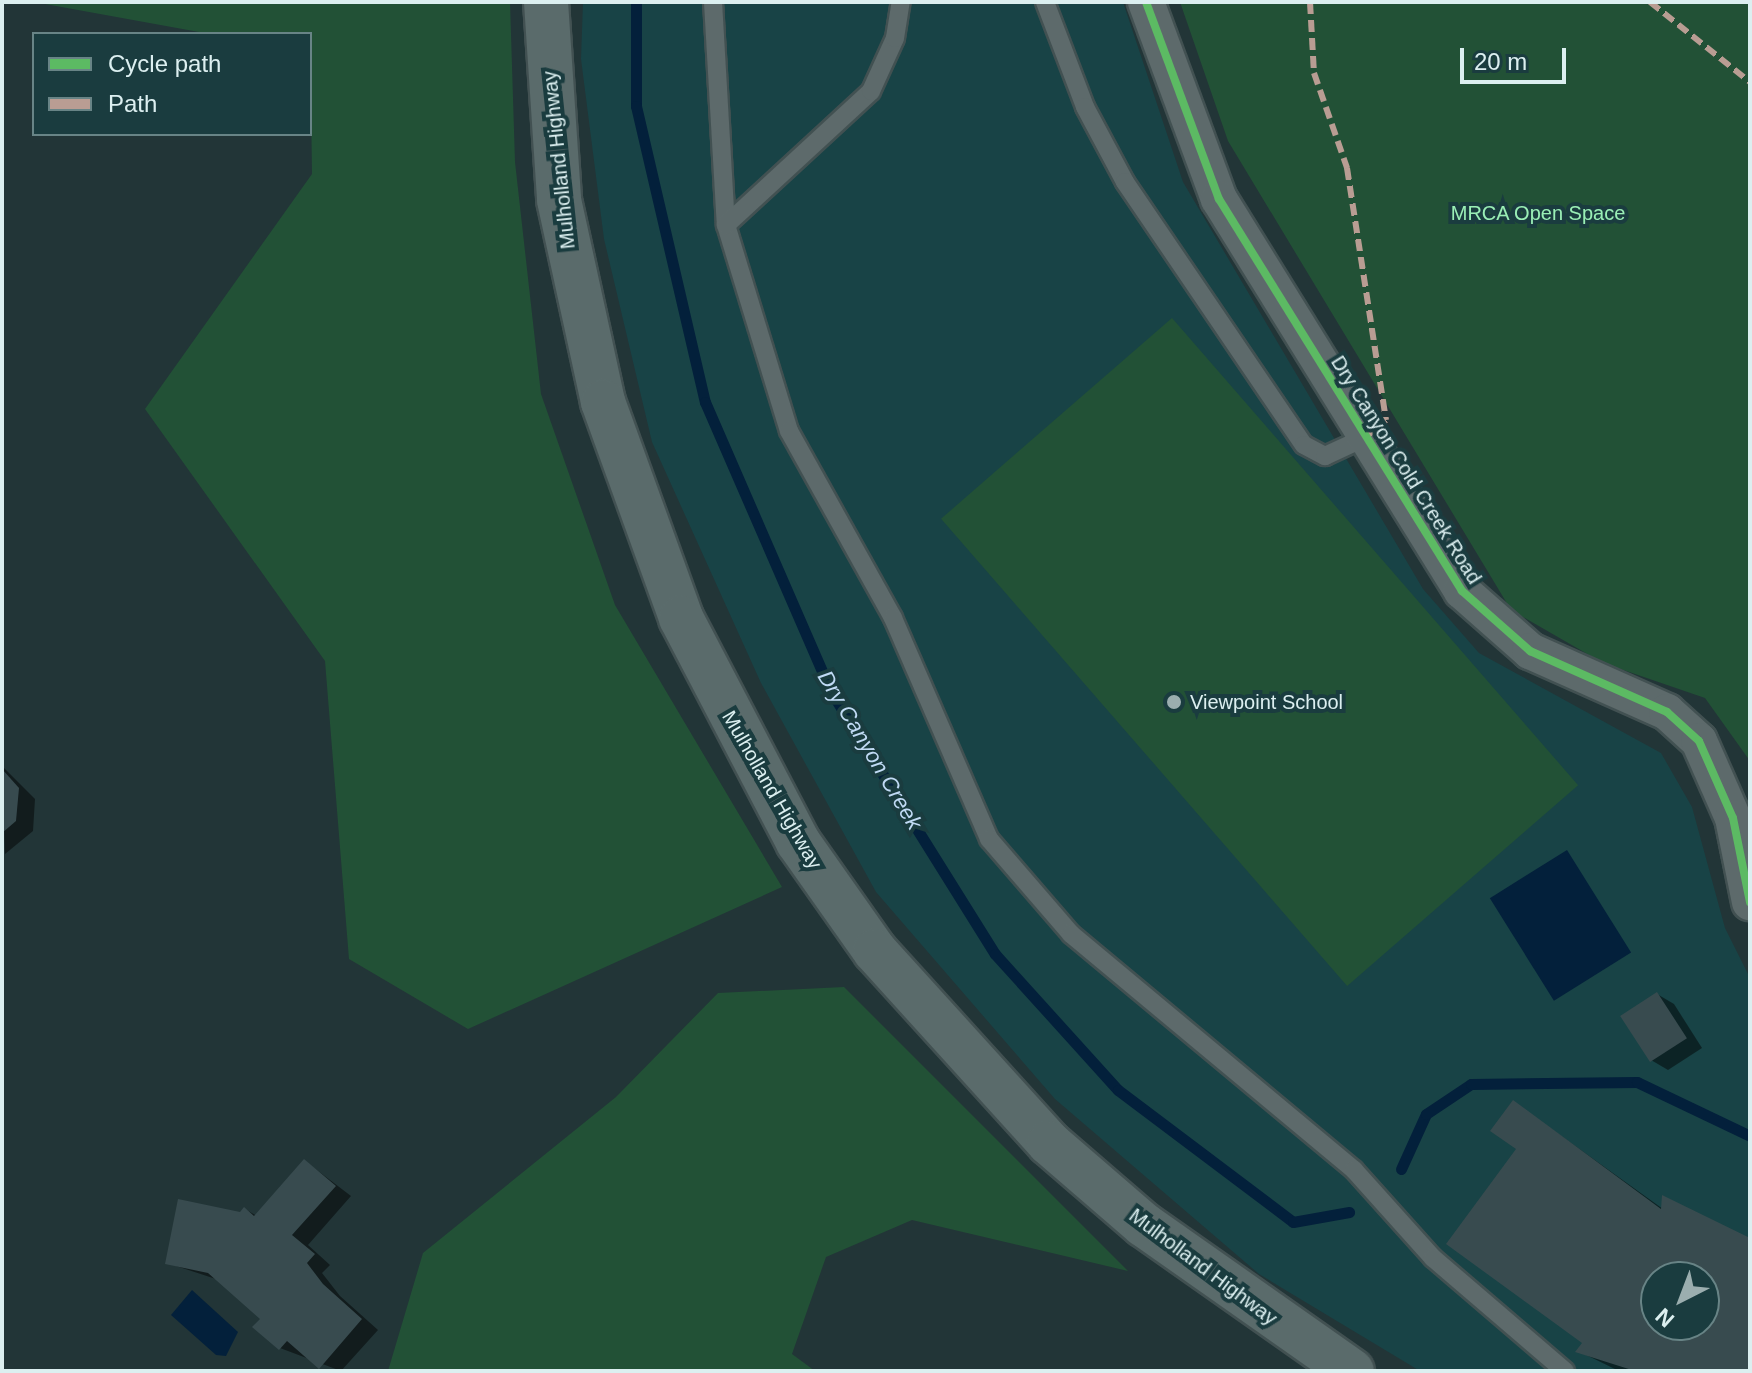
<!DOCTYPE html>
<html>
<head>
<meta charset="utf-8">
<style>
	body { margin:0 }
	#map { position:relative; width:1752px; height:1373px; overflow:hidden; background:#223537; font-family:Arial,sans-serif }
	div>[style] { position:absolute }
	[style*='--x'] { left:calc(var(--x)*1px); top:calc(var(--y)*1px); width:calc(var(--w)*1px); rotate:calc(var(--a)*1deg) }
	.built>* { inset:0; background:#184346 }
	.green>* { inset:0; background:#225136; transform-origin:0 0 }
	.water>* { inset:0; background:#03203b; transform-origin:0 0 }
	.shadow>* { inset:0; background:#0007 }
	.stream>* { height:11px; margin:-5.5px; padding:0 5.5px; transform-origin:5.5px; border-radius:5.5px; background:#03203b }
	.building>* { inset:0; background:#384b4f; transform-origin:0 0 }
	.roads { filter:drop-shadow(2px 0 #425152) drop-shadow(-2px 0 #425152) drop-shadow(0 2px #425152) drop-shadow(0 -2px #425152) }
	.service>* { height:18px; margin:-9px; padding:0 9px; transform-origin:9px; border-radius:9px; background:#5d6a6b }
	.minor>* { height:36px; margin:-18px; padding:0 18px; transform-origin:18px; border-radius:18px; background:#5d6a6b }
	.secondary>* { height:44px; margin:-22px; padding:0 22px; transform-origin:22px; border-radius:22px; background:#5a6b6b }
	.quiet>* { height:6px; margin-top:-3px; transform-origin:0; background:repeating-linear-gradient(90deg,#b99d93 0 12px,transparent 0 18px) }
	.cycleway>* { height:8px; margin:-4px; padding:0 4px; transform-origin:4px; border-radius:4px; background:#5cba63 }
	.dots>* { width:22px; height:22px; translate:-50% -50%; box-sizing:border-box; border:4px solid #1a3c3f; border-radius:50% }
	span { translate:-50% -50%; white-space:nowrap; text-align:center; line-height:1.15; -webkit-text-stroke:8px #1a3c3f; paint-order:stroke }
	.street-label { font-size:20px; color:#dceff0 }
	.park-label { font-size:20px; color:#9aefb6 }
	.poi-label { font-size:20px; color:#dceff0 }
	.left { translate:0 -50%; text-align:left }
	.water-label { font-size:22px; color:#c0daf4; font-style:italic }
	.frame { position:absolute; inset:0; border:4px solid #dceff0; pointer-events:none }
	.legend { position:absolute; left:32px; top:32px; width:280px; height:104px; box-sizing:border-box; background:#1a3c3f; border:2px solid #688486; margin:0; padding:10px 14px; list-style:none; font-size:24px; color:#dceff0 }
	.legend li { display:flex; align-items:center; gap:16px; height:40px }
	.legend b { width:40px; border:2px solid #688486 }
	.north { position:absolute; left:1640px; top:1261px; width:80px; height:80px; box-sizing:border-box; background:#1a3c3f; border:2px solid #688486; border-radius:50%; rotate:222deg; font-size:22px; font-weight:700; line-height:32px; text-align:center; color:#dceff0 }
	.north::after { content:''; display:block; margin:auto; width:28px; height:36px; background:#9baeaf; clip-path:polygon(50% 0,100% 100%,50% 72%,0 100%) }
	.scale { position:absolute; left:1460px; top:48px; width:106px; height:36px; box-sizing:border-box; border:4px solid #dceff0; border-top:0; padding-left:10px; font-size:24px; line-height:28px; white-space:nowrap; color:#dceff0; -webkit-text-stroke:6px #1a3c3f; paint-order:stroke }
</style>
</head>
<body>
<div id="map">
	<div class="built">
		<div style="clip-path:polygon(evenodd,583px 2px,1123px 2px,1183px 182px,1423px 589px,1479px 653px,1661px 753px,1692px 807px,1725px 928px,1750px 978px,1750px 1371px,1420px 1371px,1259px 1274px,1055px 1099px,876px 892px,761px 683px,652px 442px,604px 239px,581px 59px,583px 2px,1656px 1277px,1704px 1277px,1704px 1325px,1656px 1325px,1656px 1277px)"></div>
	</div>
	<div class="green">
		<div style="clip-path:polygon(34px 2px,510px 2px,515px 162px,541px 394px,615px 605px,782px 887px,468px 1029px,349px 959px,325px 661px,145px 409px,312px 174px,310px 34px,210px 34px)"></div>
		<div style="clip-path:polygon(1180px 2px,1750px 2px,1750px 761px,1705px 698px,1603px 663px,1511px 610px,1228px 141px)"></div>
		<div style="left:1172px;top:318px;width:619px;height:306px;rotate:49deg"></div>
		<div style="clip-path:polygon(844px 987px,1128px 1271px,912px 1220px,826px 1257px,792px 1354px,815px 1371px,388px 1371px,423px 1253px,616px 1097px,718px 993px)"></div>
	</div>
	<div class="water">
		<div style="left:1567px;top:850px;width:121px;height:91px;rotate:58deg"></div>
		<div style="clip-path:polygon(192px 1290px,238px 1332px,226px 1356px,216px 1355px,171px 1315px)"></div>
	</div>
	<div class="shadow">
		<div style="clip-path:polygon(2px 766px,35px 799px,33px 831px,5px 854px)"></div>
		<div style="clip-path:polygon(1657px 994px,1674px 1004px,1702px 1048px,1668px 1070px,1651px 1060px,1623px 1015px)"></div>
		<div style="clip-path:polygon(evenodd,1514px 1102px,1663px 1209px,1750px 1241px,1750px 1371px,1619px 1371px,1578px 1351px,1585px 1343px,1519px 1148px,1514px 1102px,1656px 1277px,1704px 1277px,1704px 1325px,1656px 1325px,1656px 1277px)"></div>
		<div style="clip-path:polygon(305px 1161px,351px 1196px,308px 1245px,330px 1265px,322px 1273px,340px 1296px,378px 1330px,341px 1371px,280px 1348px,263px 1318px,219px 1280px,167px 1263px,245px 1209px,257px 1216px)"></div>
	</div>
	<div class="stream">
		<div style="--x:636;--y:2;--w:104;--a:90"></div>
		<div style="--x:636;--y:106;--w:304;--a:76.9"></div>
		<div style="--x:705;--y:402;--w:314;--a:66.5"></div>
		<div style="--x:830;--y:690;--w:311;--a:58"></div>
		<div style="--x:995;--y:954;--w:183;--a:47.9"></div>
		<div style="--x:1118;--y:1090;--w:219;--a:37"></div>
		<div style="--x:1293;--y:1222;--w:57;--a:-10.1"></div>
		<div style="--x:1401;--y:1169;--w:60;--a:-65.6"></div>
		<div style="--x:1426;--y:1114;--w:54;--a:-33.7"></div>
		<div style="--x:1471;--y:1084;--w:166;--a:-0.7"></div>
		<div style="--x:1637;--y:1082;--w:125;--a:25.5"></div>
	</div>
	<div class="building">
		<div style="clip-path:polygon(2px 769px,19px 788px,16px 821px,2px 833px)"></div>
		<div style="left:1657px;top:992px;width:55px;height:44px;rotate:57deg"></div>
		<div style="clip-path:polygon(evenodd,1513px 1100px,1661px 1209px,1662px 1195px,1750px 1238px,1750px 1371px,1635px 1371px,1575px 1352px,1582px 1343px,1446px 1244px,1516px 1149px,1490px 1131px,1513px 1100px,1656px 1277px,1704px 1277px,1704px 1325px,1656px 1325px,1656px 1277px)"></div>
		<div style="clip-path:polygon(304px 1159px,336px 1186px,292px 1235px,315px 1254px,307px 1263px,323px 1284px,362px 1319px,319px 1369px,287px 1341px,279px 1350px,252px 1327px,260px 1319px,208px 1273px,165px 1264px,178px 1199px,240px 1212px,244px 1207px,254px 1216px)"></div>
	</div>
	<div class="roads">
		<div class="service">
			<div style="--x:713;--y:2;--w:223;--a:86.7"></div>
			<div style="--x:726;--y:225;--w:215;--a:73"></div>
			<div style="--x:789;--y:431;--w:214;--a:60.9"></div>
			<div style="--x:893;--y:618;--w:241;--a:66.5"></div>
			<div style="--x:989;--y:839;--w:125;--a:49.2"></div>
			<div style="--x:1071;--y:934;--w:368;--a:39.8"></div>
			<div style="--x:1354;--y:1170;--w:118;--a:48.1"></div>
			<div style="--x:1433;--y:1258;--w:174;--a:40.6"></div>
			<div style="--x:1045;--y:2;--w:112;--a:69.1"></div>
			<div style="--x:1085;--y:107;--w:85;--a:61.9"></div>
			<div style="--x:1125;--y:182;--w:318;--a:55.8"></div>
			<div style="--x:1304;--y:445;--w:24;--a:28"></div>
			<div style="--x:1325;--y:456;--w:45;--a:-24.9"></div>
			<div style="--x:726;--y:225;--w:197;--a:-42.7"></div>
			<div style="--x:871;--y:91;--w:58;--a:-65.6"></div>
			<div style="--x:895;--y:38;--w:36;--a:-81"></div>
		</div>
		<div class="minor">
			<div style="--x:1146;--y:2;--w:210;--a:69.7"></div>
			<div style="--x:1219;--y:199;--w:461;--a:58.2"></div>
			<div style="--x:1462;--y:591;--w:91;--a:41.4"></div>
			<div style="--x:1530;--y:651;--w:150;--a:24"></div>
			<div style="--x:1667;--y:712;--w:43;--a:42.2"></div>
			<div style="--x:1699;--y:741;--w:84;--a:66.2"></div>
			<div style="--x:1733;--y:818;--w:86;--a:78.6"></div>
		</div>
		<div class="secondary">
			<div style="--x:546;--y:2;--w:198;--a:86.2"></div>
			<div style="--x:559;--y:200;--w:207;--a:77.7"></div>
			<div style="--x:603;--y:402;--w:230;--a:70.1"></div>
			<div style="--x:681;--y:618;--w:253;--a:62.4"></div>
			<div style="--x:798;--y:842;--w:133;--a:54.8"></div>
			<div style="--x:875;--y:951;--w:259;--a:47.8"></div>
			<div style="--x:1049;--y:1143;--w:125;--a:40.8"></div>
			<div style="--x:1144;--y:1225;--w:254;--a:35.1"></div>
		</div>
	</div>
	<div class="quiet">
		<div style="--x:1310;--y:2;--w:71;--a:86.8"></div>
		<div style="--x:1314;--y:73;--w:101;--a:70.8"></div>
		<div style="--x:1347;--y:168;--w:255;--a:81.2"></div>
		<div style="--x:1386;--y:420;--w:26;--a:140"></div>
		<div style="--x:1650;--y:2;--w:128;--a:38.7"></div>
	</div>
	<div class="cycleway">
		<div style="--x:1146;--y:2;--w:210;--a:69.7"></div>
		<div style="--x:1219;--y:199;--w:461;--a:58.2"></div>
		<div style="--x:1462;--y:591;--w:91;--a:41.4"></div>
		<div style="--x:1530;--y:651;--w:150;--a:24"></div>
		<div style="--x:1667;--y:712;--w:43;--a:42.2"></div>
		<div style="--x:1699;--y:741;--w:84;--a:66.2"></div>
		<div style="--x:1733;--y:818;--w:86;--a:78.6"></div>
	</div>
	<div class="dots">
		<div style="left:1174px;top:702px;background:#9baeaf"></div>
	</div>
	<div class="street-label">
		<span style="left:559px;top:160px;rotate:-96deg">Mulholland Highway</span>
		<span style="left:1406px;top:470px;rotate:58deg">Dry Canyon Cold Creek Road</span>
		<span style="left:772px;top:790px;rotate:60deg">Mulholland Highway</span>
		<span style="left:1203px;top:1267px;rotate:37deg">Mulholland Highway</span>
	</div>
	<div class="park-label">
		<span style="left:1538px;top:213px">MRCA Open Space</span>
	</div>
	<div class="poi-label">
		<span class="left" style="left:1190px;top:702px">Viewpoint School</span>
	</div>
	<div class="water-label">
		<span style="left:870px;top:750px;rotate:59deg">Dry Canyon Creek</span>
	</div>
	<div class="frame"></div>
	<ul class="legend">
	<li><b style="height:10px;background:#5cba63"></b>Cycle path</li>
	<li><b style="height:10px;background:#b99d93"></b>Path</li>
	</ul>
	<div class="north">N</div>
	<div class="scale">20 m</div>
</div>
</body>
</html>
